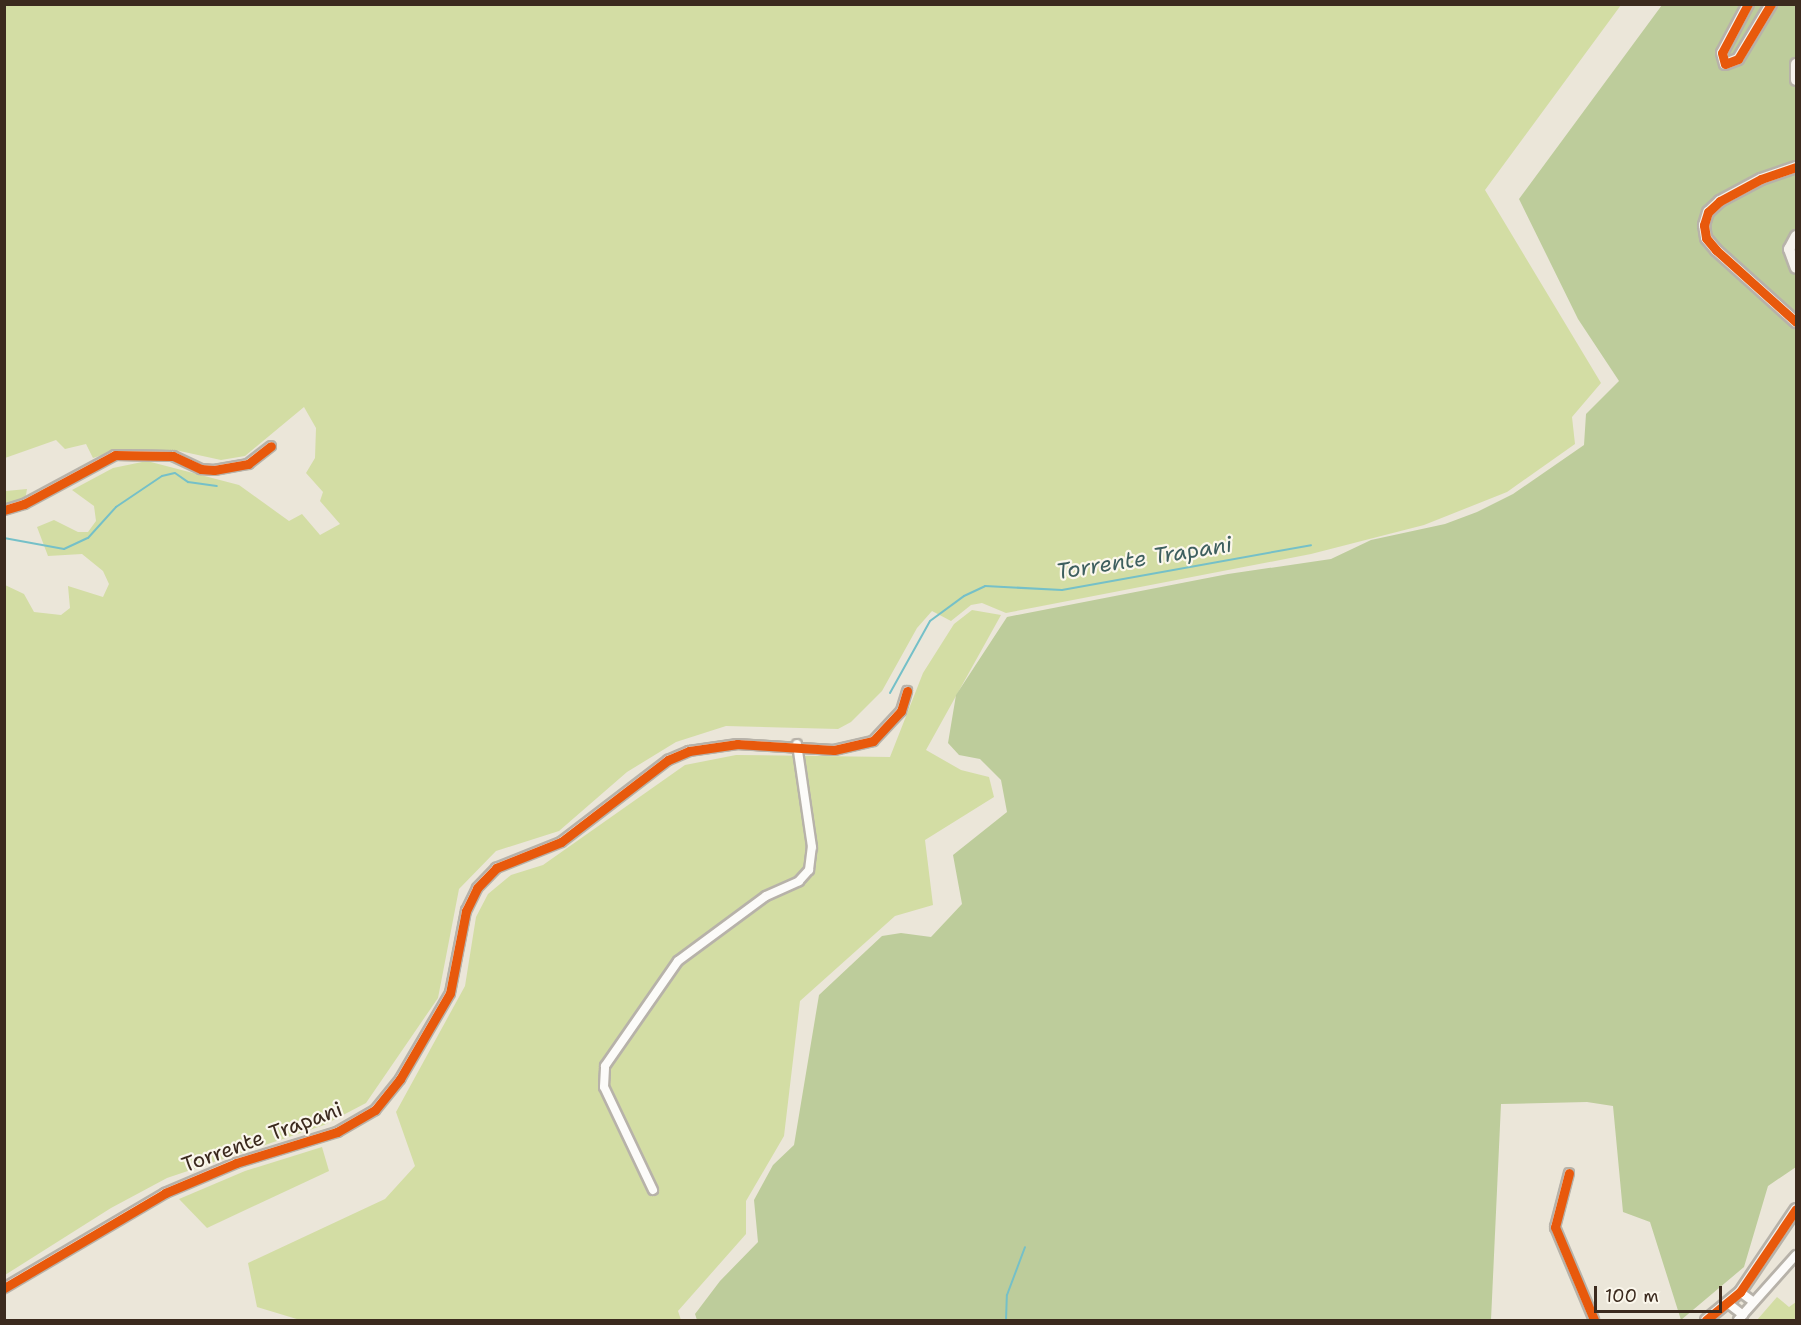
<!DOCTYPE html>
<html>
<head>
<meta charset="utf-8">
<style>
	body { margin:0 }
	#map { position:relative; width:1801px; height:1325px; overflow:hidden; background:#ebe6d9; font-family:"Shantell Sans",sans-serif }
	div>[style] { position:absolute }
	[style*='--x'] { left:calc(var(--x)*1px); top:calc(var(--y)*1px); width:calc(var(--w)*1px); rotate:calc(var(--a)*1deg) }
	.green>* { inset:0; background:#d3dda4 }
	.forest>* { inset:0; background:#bdcc9b }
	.stream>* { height:2px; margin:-1px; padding:0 1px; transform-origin:1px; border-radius:1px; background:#75c0c8 }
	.roads { filter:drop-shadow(2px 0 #b7b2a9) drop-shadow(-2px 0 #b7b2a9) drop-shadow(0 2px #b7b2a9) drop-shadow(0 -2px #b7b2a9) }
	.street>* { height:8px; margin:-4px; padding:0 4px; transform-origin:4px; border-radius:4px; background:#fcfbf9 }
	.secondary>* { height:10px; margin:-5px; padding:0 5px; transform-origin:5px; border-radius:5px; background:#f6f2ec }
	.cycleway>* { height:9px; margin:-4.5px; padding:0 4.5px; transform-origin:4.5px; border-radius:4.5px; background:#e8590c }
	span { translate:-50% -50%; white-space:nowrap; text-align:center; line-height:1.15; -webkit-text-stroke:4.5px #fbf7ec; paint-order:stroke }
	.street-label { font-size:21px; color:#3b2a1e }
	.water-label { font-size:22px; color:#3e5f5f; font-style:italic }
	.frame { position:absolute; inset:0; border:6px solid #3b2a1e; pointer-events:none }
	.scale { position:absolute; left:1594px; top:1286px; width:128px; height:27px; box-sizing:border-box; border:3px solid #3b2a1e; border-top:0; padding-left:8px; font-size:18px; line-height:21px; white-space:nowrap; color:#3b2a1e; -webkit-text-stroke:4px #fbf7ec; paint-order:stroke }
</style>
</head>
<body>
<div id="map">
	<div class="green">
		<div style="clip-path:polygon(5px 4px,1621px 5px,1485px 190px,1601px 383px,1572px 417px,1575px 444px,1507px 492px,1424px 525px,1311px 554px,1006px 613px,982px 603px,971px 605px,951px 621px,932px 611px,917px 628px,882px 691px,851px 722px,838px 729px,726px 726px,676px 742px,627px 772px,559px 831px,496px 851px,459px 889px,438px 998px,366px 1103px,324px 1125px,167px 1178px,111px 1208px,5px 1275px,5px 585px,24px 594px,34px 612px,61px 615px,70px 608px,68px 586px,103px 597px,109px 584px,103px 571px,82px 554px,48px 556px,37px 527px,54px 520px,78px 532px,88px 532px,96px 521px,94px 506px,72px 490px,113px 468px,147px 461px,239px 485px,289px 521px,302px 514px,320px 535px,340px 524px,320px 501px,323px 492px,306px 473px,315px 458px,316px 428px,304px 407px,245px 456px,221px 460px,175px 450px,118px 450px,93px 458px,86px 444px,65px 449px,56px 440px,5px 458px)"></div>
		<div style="clip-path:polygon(4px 475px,6px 491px,27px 489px,25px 501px,5px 504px)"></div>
		<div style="clip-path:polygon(972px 610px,1001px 615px,926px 750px,961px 770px,989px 777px,994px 797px,925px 840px,933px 905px,895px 916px,800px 1001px,784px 1136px,746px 1201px,746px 1234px,678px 1311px,681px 1320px,300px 1320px,257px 1307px,248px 1263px,385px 1199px,415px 1166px,396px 1112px,465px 986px,476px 917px,488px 894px,511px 875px,543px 865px,685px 765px,736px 755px,890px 757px,923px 673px,954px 624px)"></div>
		<div style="clip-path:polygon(322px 1147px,329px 1171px,207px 1228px,179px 1199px,245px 1171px)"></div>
		<div style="clip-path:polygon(1777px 1297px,1789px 1307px,1796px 1302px,1796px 1320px,1757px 1320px)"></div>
	</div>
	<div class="forest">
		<div style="clip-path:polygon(1662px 5px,1796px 5px,1796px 1167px,1768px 1186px,1744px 1267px,1681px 1320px,1650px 1222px,1623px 1212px,1613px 1106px,1587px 1102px,1501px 1104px,1491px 1320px,697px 1320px,695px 1314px,720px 1281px,758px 1242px,754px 1200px,773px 1165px,794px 1145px,819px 995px,882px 936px,901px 933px,931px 937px,962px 904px,953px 855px,1007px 812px,1001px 780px,980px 759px,959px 755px,948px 743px,956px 695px,1007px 617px,1228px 574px,1331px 559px,1371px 540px,1445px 524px,1477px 512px,1513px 494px,1584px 445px,1586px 414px,1619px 381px,1578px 319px,1519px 199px)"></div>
	</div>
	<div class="stream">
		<div style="--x:4;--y:538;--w:61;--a:10.4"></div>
		<div style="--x:64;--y:549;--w:26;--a:-25"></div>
		<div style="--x:88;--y:538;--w:42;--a:-47.9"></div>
		<div style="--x:116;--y:507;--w:55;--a:-34"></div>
		<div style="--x:162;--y:476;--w:13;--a:-13"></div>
		<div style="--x:175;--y:473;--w:16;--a:35"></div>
		<div style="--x:188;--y:482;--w:29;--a:8"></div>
		<div style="--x:890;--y:693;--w:82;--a:-60.9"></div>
		<div style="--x:930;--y:621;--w:42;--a:-36.3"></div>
		<div style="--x:964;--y:596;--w:23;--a:-25"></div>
		<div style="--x:985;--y:586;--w:77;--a:3"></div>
		<div style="--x:1062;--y:590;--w:253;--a:-10.2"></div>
		<div style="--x:1006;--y:1320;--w:25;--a:-88"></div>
		<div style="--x:1007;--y:1295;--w:51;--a:-69.4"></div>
	</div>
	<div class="roads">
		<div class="street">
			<div style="--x:4;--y:510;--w:21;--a:-17"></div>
			<div style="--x:24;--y:504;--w:103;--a:-28.3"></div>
			<div style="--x:115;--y:455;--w:58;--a:1"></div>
			<div style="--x:173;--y:456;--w:31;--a:25"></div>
			<div style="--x:201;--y:469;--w:13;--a:4"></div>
			<div style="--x:214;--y:470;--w:35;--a:-10"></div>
			<div style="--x:248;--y:464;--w:29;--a:-38"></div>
			<div style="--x:1569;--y:1173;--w:56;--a:104.5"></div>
			<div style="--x:1555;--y:1227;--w:101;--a:67.2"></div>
			<div style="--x:653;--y:1190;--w:114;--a:-115.4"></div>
			<div style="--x:604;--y:1087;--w:21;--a:-87"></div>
			<div style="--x:605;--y:1066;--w:128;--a:-55.2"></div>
			<div style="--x:678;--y:961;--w:109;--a:-36.5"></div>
			<div style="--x:766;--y:896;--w:36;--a:-24"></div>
			<div style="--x:799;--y:881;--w:15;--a:-48"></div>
			<div style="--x:809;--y:870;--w:23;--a:-83"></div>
			<div style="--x:812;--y:847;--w:104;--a:-98.3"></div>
			<div style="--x:4;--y:1288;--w:187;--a:-30.5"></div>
			<div style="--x:165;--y:1193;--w:77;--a:-22.9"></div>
			<div style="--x:236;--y:1163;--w:106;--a:-17.1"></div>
			<div style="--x:337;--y:1132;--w:44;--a:-30.1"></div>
			<div style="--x:375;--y:1110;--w:40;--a:-51"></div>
			<div style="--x:400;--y:1079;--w:99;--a:-59.8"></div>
			<div style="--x:450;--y:993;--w:84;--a:-79"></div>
			<div style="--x:466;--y:911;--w:25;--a:-64"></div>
			<div style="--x:477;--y:888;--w:28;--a:-46"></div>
			<div style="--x:496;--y:868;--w:70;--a:-21.8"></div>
			<div style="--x:561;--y:842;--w:135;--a:-37.5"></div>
			<div style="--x:668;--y:760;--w:23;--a:-23"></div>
			<div style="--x:689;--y:751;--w:49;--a:-8.3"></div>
			<div style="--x:737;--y:744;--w:97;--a:3.5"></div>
			<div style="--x:834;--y:750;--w:40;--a:-13"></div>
			<div style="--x:873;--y:741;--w:41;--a:-47"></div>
			<div style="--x:901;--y:711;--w:21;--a:-73"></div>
			<div style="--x:1740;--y:1292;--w:17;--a:36"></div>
			<div style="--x:1729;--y:1304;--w:18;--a:38"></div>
			<div style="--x:1738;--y:1320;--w:87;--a:-48.3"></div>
		</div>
		<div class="secondary">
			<div style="--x:1748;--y:4;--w:55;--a:118"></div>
			<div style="--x:1722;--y:53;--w:11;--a:75"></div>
			<div style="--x:1725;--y:64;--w:14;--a:-21"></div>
			<div style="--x:1738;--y:59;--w:64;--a:-59"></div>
			<div style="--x:1796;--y:64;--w:16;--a:90"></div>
			<div style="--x:1796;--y:167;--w:37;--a:161"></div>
			<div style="--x:1761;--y:179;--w:47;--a:151.8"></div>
			<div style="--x:1720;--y:201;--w:16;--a:137"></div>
			<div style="--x:1708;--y:212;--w:14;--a:107"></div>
			<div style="--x:1704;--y:225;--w:13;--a:81"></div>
			<div style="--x:1706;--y:238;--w:16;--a:50"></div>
			<div style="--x:1716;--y:250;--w:108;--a:42"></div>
			<div style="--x:1796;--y:236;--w:15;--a:118"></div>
			<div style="--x:1789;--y:249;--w:20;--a:70"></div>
			<div style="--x:1706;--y:1320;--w:44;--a:-39.5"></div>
			<div style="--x:1740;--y:1292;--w:100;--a:-56"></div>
		</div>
	</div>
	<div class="cycleway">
		<div style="--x:1748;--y:4;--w:55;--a:118"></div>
		<div style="--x:1722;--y:53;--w:11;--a:75"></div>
		<div style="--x:1725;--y:64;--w:14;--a:-21"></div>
		<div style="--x:1738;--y:59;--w:64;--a:-59"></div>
		<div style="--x:1796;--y:167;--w:37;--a:161"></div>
		<div style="--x:1761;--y:179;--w:47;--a:151.8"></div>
		<div style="--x:1720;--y:201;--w:16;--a:137"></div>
		<div style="--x:1708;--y:212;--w:14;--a:107"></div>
		<div style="--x:1704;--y:225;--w:13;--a:81"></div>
		<div style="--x:1706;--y:238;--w:16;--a:50"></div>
		<div style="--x:1716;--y:250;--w:108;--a:42"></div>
		<div style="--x:4;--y:510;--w:21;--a:-17"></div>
		<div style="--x:24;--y:504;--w:103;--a:-28.3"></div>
		<div style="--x:115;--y:455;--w:58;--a:1"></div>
		<div style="--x:173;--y:456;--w:31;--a:25"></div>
		<div style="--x:201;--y:469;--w:13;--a:4"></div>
		<div style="--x:214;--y:470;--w:35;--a:-10"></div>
		<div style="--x:248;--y:464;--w:29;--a:-38"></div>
		<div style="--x:1569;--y:1173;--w:56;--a:104.5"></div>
		<div style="--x:1555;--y:1227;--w:101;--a:67.2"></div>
		<div style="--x:4;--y:1288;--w:187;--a:-30.5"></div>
		<div style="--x:165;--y:1193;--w:77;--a:-22.9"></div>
		<div style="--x:236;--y:1163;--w:106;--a:-17.1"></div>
		<div style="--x:337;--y:1132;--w:44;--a:-30.1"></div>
		<div style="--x:375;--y:1110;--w:40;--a:-51"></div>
		<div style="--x:400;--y:1079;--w:99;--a:-59.8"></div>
		<div style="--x:450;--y:993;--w:84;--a:-79"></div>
		<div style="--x:466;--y:911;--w:25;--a:-64"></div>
		<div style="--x:477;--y:888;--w:28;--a:-46"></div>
		<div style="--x:496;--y:868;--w:70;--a:-21.8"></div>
		<div style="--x:561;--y:842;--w:135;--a:-37.5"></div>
		<div style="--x:668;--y:760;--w:23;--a:-23"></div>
		<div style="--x:689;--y:751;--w:49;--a:-8.3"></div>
		<div style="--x:737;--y:744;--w:97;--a:3.5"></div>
		<div style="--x:834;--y:750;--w:40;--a:-13"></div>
		<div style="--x:873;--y:741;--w:41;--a:-47"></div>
		<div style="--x:901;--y:711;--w:21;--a:-73"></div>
		<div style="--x:1706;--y:1320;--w:44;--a:-39.5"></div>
		<div style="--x:1740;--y:1292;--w:100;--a:-56"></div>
	</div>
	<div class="street-label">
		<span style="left:262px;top:1137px;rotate:-20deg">Torrente Trapani</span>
	</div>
	<div class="water-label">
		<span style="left:1144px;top:558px;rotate:-9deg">Torrente Trapani</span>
	</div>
	<div class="frame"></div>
	<div class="scale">100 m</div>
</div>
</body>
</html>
